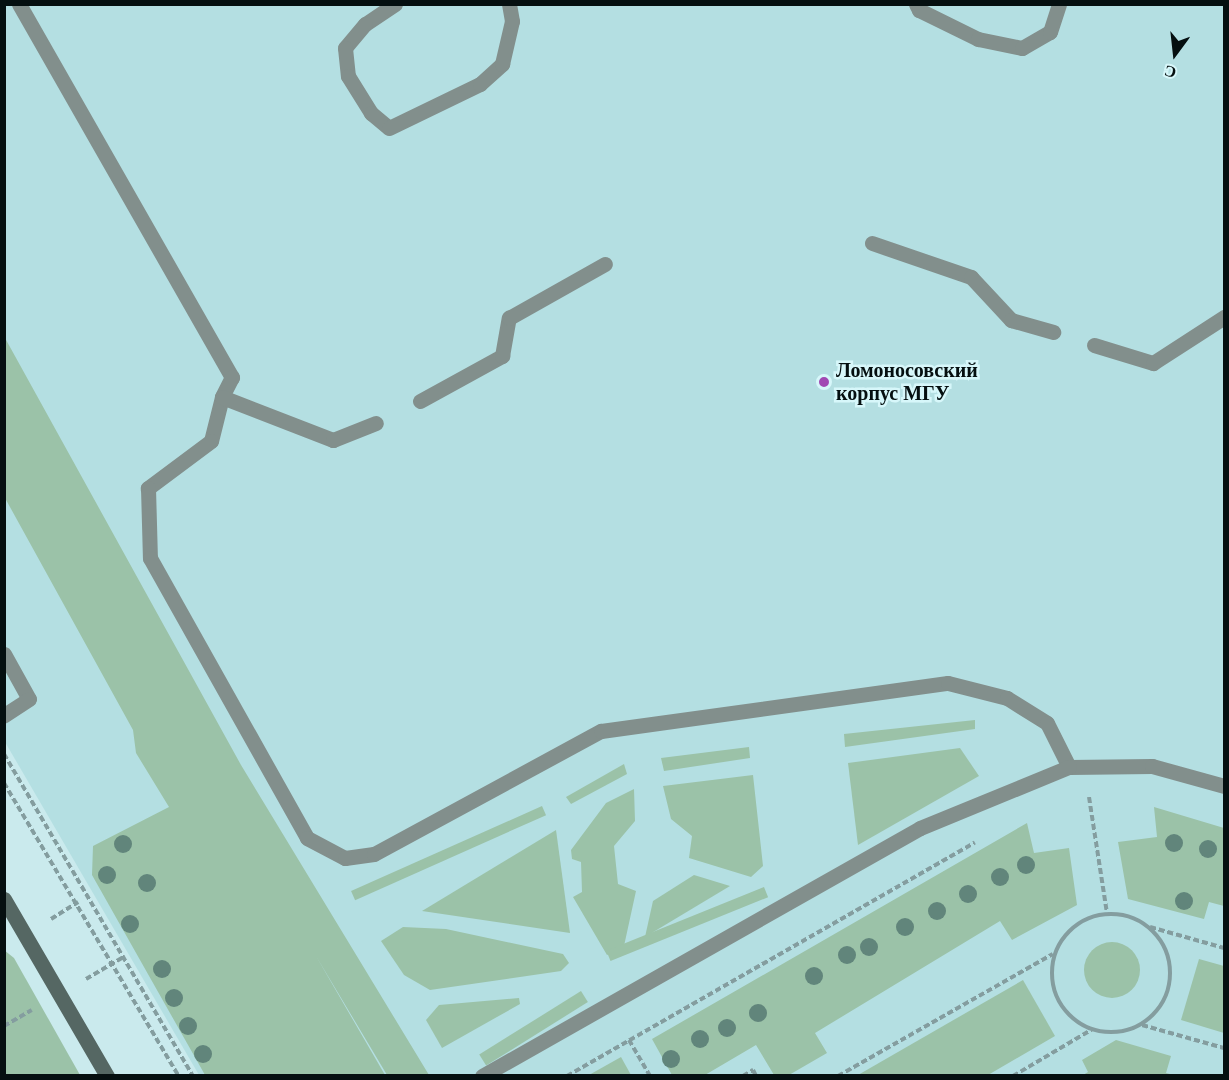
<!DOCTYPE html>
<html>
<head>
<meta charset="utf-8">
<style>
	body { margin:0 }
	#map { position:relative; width:1229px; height:1080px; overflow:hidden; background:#caeaed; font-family:Georgia,serif }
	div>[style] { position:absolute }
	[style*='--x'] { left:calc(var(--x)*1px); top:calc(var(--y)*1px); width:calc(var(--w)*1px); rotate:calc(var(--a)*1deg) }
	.built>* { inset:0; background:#b4dfe2 }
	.green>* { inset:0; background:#9bc2a8; transform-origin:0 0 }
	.round { border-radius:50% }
	.path>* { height:4px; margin-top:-2px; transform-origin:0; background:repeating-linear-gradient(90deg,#849d9f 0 6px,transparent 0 9px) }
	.path>.ring { margin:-2px; padding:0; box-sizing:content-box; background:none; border:4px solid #849d9f; border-radius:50% }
	.lane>* { height:15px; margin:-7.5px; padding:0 7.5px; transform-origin:7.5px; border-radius:7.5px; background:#828f8c }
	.secondary>* { height:15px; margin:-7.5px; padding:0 7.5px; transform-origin:7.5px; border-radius:7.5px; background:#556763 }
	.trees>* { width:18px; height:18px; margin:-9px; border-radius:50%; background:#61857b }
	.dots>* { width:16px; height:16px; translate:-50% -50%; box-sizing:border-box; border:3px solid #d7f7fa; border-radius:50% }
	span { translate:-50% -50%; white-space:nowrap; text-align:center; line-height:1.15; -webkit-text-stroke:5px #d7f7fa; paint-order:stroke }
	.poi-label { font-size:20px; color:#050f10; font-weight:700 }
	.left { translate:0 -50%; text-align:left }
	.frame { position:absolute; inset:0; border:6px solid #050f10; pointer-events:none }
	.north { position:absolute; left:1145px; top:24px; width:60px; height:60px; -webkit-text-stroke:4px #d7f7fa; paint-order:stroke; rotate:195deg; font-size:16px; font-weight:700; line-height:24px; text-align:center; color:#050f10 }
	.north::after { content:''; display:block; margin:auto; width:21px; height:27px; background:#050f10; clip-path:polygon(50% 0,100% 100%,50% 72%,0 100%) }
</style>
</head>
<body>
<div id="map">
	<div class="built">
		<div style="clip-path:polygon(4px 5px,1224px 5px,1224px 1075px,199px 1075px,5px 742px)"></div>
	</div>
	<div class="green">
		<div style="clip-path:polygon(5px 338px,241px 765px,429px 1075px,387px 1075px,316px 956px,385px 1075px,205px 1075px,92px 875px,93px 846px,169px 807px,136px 753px,133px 730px,5px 498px)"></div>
		<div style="clip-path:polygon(975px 720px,975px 729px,845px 747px,844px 734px)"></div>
		<div style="clip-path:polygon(749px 747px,750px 758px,664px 771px,661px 758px)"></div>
		<div style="clip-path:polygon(960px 748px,979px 776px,858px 845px,848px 763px)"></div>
		<div style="clip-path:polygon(624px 764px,627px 774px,571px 804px,566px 797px)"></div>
		<div style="clip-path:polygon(753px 775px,763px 866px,751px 877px,689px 858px,692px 836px,671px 819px,663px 786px)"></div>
		<div style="clip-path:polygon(634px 789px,635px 821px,614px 846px,618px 884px,636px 891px,624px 946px,607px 955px,573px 897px,582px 892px,581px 862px,572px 859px,571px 850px,606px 803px)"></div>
		<div style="left:542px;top:806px;width:10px;height:209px;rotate:66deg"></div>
		<div style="clip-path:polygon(1154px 807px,1224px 828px,1224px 906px,1209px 902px,1204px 919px,1128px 899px,1118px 842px,1157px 837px)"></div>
		<div style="clip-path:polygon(1027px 823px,1034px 853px,1069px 848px,1077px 905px,1012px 940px,1000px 921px,815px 1033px,827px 1053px,789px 1075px,774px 1075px,756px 1045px,705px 1075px,672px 1075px,652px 1039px)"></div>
		<div style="clip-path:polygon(556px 830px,570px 933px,422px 911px)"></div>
		<div style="clip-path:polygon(694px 875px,730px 886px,645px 937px,653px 901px)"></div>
		<div style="left:764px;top:887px;width:11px;height:170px;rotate:68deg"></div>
		<div style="clip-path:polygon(403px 927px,446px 929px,563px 954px,569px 963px,561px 971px,430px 990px,404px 975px,381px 941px)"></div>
		<div class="round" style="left:1084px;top:942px;width:56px;height:56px"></div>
		<div style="clip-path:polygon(4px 950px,14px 958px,80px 1075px,5px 1075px)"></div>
		<div style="clip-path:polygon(1199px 959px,1224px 966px,1224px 1033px,1181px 1020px)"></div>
		<div style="clip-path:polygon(1023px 980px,1055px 1036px,988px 1075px,858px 1075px)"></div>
		<div style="left:581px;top:991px;width:13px;height:120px;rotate:58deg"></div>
		<div style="clip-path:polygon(519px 998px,520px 1004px,442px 1048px,426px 1020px,439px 1005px)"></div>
		<div style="clip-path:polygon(1116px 1040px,1171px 1056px,1166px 1073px,1174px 1075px,1083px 1075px,1088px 1072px,1082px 1060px)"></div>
		<div style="clip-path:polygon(621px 1057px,631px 1075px,589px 1075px)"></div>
	</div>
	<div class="path">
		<div style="--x:4;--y:754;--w:373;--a:59.6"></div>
		<div style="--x:4;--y:783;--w:341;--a:59.2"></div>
		<div style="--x:1089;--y:797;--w:117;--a:81.2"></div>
		<div class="ring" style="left:1052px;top:914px;width:114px;height:114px"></div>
		<div style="--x:51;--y:919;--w:32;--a:-32"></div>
		<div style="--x:1150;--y:927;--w:77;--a:15.8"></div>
		<div style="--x:86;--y:979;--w:45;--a:-30.5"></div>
		<div style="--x:1142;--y:1025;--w:85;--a:15.7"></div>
		<div style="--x:4;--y:1026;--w:32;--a:-30"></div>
		<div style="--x:629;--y:1040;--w:42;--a:59.7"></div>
		<div style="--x:567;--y:1076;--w:470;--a:-29.8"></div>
		<div style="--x:743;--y:1076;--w:12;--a:-31"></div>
		<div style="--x:753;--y:1070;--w:7;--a:63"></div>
		<div style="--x:838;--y:1076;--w:247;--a:-29.6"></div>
		<div style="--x:1013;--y:1076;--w:91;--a:-30.5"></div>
	</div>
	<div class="lane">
		<div style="--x:19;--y:4;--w:430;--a:60.3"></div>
		<div style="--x:232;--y:377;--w:22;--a:117"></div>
		<div style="--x:222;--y:397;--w:45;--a:104"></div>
		<div style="--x:211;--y:441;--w:79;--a:143.3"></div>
		<div style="--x:148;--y:488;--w:70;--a:88.4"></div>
		<div style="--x:150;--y:558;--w:321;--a:60.7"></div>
		<div style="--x:307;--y:838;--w:43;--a:27.8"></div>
		<div style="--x:345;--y:858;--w:29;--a:-8"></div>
		<div style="--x:374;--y:854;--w:258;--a:-28.5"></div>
		<div style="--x:601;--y:731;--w:350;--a:-7.9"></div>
		<div style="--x:948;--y:683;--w:61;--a:14.3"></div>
		<div style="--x:1007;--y:698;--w:47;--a:32"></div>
		<div style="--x:1047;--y:723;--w:49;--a:63.4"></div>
		<div style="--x:1069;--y:767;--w:83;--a:-0.7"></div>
		<div style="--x:1152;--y:766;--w:75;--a:15.5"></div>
		<div style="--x:395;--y:4;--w:36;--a:146"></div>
		<div style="--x:365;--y:24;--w:31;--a:130"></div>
		<div style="--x:345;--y:48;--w:28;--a:84"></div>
		<div style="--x:348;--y:76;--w:44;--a:58.1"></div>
		<div style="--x:371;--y:113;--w:23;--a:40"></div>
		<div style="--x:389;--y:128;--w:101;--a:-25.8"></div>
		<div style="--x:480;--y:84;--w:30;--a:-42"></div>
		<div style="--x:502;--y:64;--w:44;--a:-76.9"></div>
		<div style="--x:512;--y:21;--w:17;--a:-100"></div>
		<div style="--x:916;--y:4;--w:7;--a:63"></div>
		<div style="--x:919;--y:10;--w:66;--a:26.2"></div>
		<div style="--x:978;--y:39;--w:45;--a:11.6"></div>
		<div style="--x:1022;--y:48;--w:32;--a:-30"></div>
		<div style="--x:1050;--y:32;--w:29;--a:-72"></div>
		<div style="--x:872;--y:243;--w:105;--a:19"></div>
		<div style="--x:971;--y:277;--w:59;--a:47.1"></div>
		<div style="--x:1011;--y:320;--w:44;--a:15.9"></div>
		<div style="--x:1094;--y:345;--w:62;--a:17"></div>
		<div style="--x:1153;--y:363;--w:85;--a:-32.9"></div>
		<div style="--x:222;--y:397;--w:119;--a:21.2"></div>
		<div style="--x:333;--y:440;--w:46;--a:-21.6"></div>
		<div style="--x:420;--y:401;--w:94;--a:-28.8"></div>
		<div style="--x:502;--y:356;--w:39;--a:-80"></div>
		<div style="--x:509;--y:318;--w:110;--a:-29.4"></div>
		<div style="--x:4;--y:654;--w:51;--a:60.9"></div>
		<div style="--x:29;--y:699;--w:30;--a:147"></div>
		<div style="--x:482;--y:1076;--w:503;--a:-29.52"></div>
		<div style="--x:920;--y:828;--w:161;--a:-22.3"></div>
	</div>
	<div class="secondary">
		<div style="--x:4;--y:899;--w:205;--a:59.8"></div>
	</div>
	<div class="trees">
		<div style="left:1174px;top:843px"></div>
		<div style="left:123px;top:844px"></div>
		<div style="left:1208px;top:849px"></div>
		<div style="left:1026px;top:865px"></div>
		<div style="left:107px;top:875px"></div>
		<div style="left:1000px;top:877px"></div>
		<div style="left:147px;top:883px"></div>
		<div style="left:968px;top:894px"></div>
		<div style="left:1184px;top:901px"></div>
		<div style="left:937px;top:911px"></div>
		<div style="left:130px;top:924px"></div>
		<div style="left:905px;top:927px"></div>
		<div style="left:869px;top:947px"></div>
		<div style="left:847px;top:955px"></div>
		<div style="left:162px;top:969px"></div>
		<div style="left:814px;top:976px"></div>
		<div style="left:174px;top:998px"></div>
		<div style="left:758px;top:1013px"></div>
		<div style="left:188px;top:1026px"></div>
		<div style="left:727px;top:1028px"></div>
		<div style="left:700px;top:1039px"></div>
		<div style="left:203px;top:1054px"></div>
		<div style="left:671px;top:1059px"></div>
	</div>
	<div class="dots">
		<div style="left:824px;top:382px;background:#a148b3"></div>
	</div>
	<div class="poi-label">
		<span class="left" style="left:836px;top:382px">Ломоносовский<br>корпус МГУ</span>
	</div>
	<div class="frame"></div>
	<div class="north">С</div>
</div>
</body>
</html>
